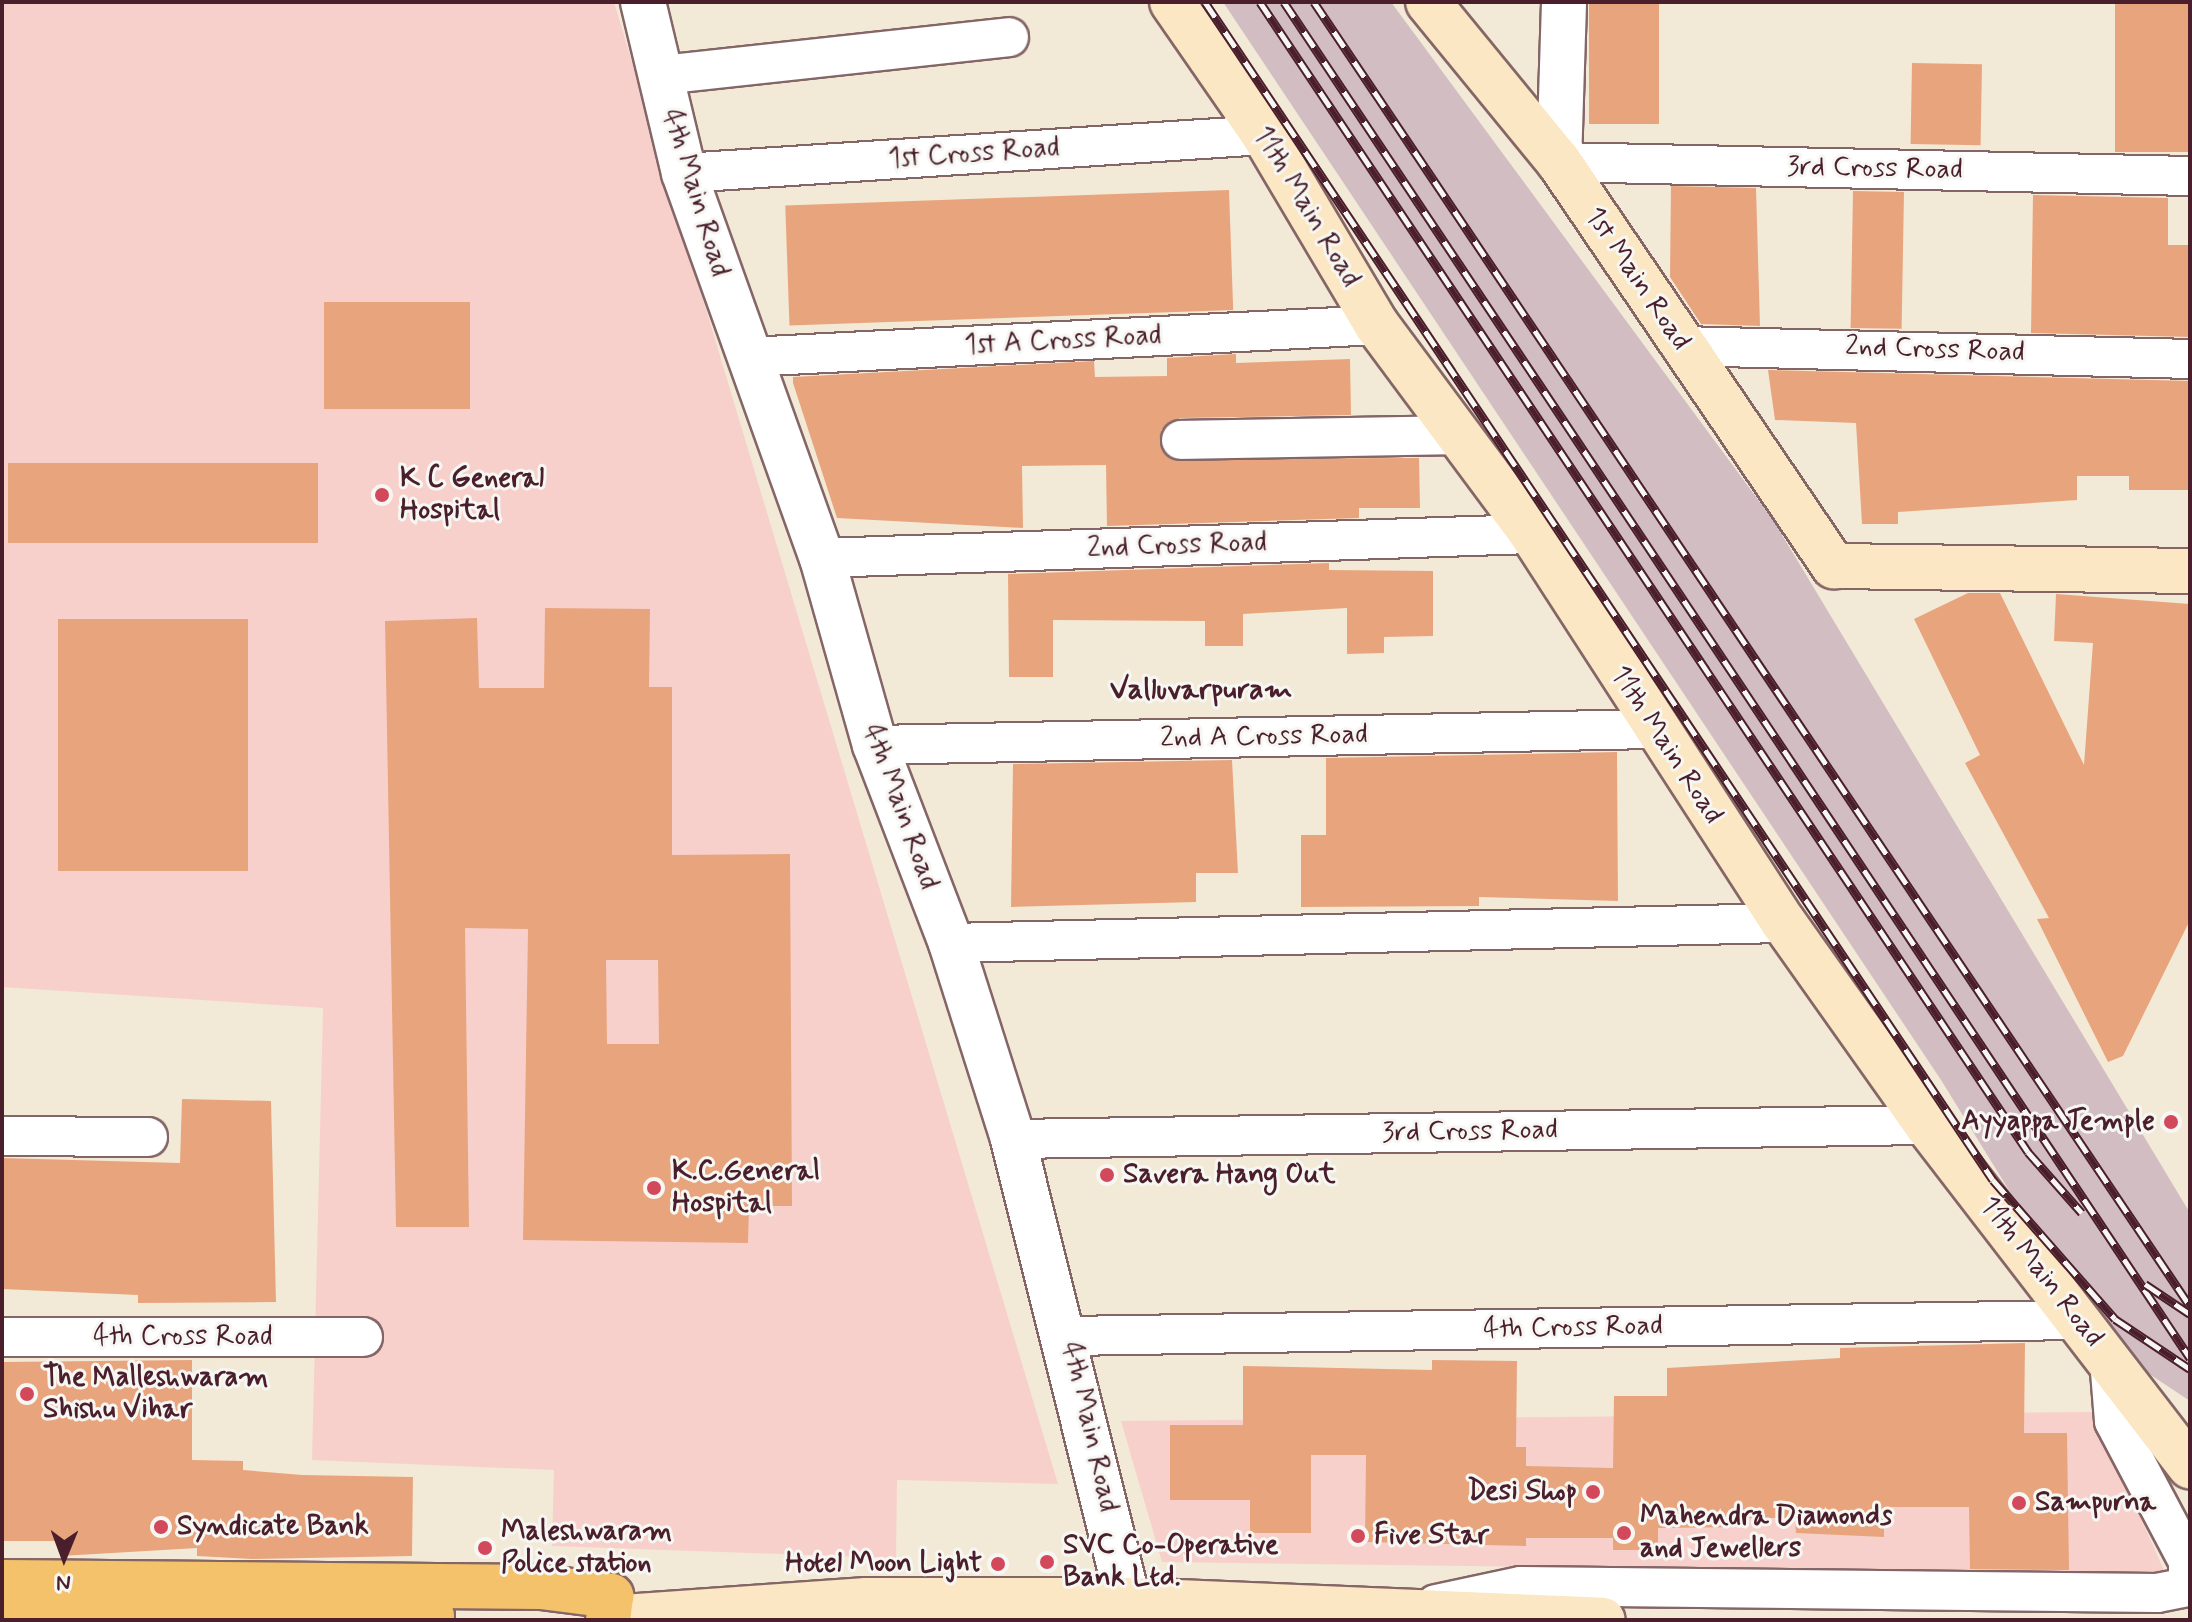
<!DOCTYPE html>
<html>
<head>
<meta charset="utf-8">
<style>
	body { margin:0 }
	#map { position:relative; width:2192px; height:1622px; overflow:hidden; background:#f3e9d7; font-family:Mynerve,sans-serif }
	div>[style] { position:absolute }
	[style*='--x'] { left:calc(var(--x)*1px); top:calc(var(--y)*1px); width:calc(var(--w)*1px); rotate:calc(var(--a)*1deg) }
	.built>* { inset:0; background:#f7d0cb }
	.industrial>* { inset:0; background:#d2bec2 }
	.building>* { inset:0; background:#e8a57d; transform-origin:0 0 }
	.roads { filter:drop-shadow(2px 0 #856667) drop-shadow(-2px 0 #856667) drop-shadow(0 2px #856667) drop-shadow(0 -2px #856667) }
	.minor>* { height:38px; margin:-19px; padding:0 19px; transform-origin:19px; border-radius:19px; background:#fff }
	.tertiary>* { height:44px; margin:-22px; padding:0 22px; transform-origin:22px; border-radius:22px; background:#fff }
	.secondary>* { height:44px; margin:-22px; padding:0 22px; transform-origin:22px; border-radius:22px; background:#fbe7c3 }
	.primary>* { height:44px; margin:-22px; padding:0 22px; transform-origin:22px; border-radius:22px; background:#f4c26a }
	.rail>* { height:9px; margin-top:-4.5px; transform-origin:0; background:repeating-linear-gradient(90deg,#f6f6f2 0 18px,#4a1f2b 0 36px); box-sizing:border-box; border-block:2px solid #4a1f2b }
	.dots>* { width:22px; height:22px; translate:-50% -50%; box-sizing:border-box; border:4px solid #f6f6f2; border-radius:50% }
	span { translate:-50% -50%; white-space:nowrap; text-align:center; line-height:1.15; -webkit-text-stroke:6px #f6f6f2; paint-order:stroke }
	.street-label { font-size:28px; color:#4a1f2b }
	.poi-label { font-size:28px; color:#4a1f2b; font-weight:700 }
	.left { translate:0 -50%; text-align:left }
	.right { translate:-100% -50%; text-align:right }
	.neighbourhood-label { font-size:30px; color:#4a1f2b; font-weight:700 }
	.frame { position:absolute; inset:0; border:4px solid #4a1f2b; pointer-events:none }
	.north { position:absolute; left:24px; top:1518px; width:80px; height:80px; -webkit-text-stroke:6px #f6f6f2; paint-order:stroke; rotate:181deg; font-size:22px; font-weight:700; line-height:32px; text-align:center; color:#4a1f2b }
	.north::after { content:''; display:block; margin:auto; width:28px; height:36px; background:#4a1f2b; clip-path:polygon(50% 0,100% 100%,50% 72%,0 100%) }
</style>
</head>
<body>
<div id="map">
	<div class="built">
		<div style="clip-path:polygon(2px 2px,614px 2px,1058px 1484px,897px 1480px,896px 1558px,552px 1546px,554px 1470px,312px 1460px,323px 1008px,2px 987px)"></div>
		<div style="clip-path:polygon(2094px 1412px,2166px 1575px,1162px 1562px,1121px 1421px)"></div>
	</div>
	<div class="industrial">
		<div style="clip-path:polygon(1223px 2px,1391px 2px,1773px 520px,2190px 1213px,2190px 1401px,2104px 1344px,1941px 1080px)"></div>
	</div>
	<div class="building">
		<div style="left:1589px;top:2px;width:70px;height:122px"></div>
		<div style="left:2115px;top:2px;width:75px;height:150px"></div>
		<div style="left:1912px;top:63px;width:70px;height:81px;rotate:1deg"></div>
		<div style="clip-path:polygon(1671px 186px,1756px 188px,1760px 326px,1701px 324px,1670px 277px)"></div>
		<div style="left:1229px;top:190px;width:120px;height:444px;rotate:88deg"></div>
		<div style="left:1853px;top:191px;width:51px;height:137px;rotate:1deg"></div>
		<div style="clip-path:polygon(2033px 195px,2168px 198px,2168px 245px,2190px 245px,2190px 337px,2031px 333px)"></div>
		<div style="left:324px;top:302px;width:146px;height:107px"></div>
		<div style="clip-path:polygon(1236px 354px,1236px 363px,1350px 359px,1351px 415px,1180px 418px,1161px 430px,1170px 459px,1419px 458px,1420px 508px,1359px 508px,1359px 518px,1107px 526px,1106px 465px,1022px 466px,1023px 528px,837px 518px,793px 383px,793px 377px,1094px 361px,1095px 377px,1167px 376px,1167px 358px)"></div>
		<div style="clip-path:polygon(1768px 370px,2190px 381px,2190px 490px,2129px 490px,2129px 476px,2077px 476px,2077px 500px,1898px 512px,1898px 524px,1862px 524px,1856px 423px,1775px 420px)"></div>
		<div style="left:8px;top:463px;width:310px;height:80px"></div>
		<div style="clip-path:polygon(1329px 563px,1329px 570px,1433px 571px,1433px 636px,1384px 637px,1384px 653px,1347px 654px,1347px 608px,1243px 614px,1243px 646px,1205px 646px,1205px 621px,1053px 620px,1053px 677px,1009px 677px,1008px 574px)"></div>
		<div style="clip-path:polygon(1968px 593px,2000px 593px,2084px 765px,2093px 643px,2054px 641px,2056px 594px,2190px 604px,2190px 920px,2123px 1056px,2108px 1062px,2037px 919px,2049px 918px,1965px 763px,1980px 755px,1914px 619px)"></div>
		<div style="clip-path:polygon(evenodd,545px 608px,650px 609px,649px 687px,672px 687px,672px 855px,790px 854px,792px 1206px,749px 1206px,748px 1243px,523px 1240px,528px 929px,465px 928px,469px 1227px,396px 1227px,385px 621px,477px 618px,479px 688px,544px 688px,545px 608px,606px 960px,658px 960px,659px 1044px,607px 1044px,606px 960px)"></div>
		<div style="left:248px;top:619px;width:252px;height:190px;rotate:90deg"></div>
		<div style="clip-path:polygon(1617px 752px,1618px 901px,1479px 897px,1479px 906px,1301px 907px,1301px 835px,1326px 835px,1326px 758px)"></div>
		<div style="clip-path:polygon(1232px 760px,1238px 873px,1196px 873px,1196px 902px,1011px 907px,1013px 764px)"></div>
		<div style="clip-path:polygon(182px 1099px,271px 1101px,276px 1302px,138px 1303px,138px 1295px,2px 1289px,2px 1158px,180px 1163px)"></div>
		<div style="clip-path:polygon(2025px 1343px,2024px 1433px,2067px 1433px,2069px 1570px,1970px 1569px,1969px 1507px,1884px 1507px,1884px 1537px,1796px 1533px,1795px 1518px,1745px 1518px,1745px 1527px,1658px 1528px,1658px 1550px,1613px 1550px,1613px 1538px,1526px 1538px,1526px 1546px,1365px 1542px,1366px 1455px,1311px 1455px,1311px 1533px,1250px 1533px,1250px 1500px,1170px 1500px,1170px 1425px,1243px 1425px,1243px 1366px,1432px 1370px,1432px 1360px,1517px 1361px,1516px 1447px,1526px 1447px,1526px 1466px,1613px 1468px,1614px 1396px,1667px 1396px,1667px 1368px,1840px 1358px,1840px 1348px)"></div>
		<div style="clip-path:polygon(192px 1360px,192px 1460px,243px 1461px,243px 1470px,302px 1475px,413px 1477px,412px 1556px,252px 1559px,197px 1556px,197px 1548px,61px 1556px,61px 1541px,2px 1541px,2px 1362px)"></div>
	</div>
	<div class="roads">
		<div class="minor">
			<div style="--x:661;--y:75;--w:350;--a:-6.2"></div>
			<div style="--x:1559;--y:162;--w:631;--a:1.27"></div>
			<div style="--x:684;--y:173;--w:581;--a:-3.75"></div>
			<div style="--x:1681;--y:346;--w:509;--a:1.46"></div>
			<div style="--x:748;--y:357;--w:630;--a:-2.91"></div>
			<div style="--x:1181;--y:440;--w:277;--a:-1"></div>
			<div style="--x:822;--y:558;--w:710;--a:-1.94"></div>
			<div style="--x:875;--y:745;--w:779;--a:-1.18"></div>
			<div style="--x:951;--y:943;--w:833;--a:-1.38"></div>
			<div style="--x:2;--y:1136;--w:146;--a:0.4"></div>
			<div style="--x:1013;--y:1139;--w:914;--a:-0.88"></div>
			<div style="--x:1067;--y:1336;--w:1012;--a:-0.91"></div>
			<div style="--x:2;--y:1337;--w:361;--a:0"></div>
			<div style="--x:1436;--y:1604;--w:87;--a:-12"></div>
			<div style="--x:1521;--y:1586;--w:636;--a:0.63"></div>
			<div style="--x:2157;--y:1593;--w:32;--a:-11"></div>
			<div style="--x:2188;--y:1587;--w:26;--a:-90"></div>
			<div style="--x:2188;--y:1561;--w:158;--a:-117.9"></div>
			<div style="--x:2114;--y:1421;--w:62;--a:-94.6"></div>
		</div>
		<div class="tertiary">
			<div style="--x:643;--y:2;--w:176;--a:76.5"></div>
			<div style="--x:684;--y:173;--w:409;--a:70.3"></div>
			<div style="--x:822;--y:558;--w:194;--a:74.2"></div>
			<div style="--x:875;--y:745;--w:212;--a:69"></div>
			<div style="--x:951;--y:943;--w:206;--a:72.4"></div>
			<div style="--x:1013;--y:1139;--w:496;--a:76"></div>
			<div style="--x:1559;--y:162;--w:160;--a:-88.2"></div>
		</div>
		<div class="secondary">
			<div style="--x:1172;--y:2;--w:162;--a:55.3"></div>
			<div style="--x:1264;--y:135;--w:221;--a:59.3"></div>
			<div style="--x:1377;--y:325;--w:260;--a:53.4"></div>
			<div style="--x:1532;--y:534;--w:463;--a:57.1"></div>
			<div style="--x:1784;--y:923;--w:247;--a:54.7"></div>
			<div style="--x:1927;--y:1125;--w:431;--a:52.4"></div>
			<div style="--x:1428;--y:2;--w:207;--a:50.7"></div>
			<div style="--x:1559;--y:162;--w:489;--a:55.8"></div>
			<div style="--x:1834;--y:566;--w:356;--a:0.8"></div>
			<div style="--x:609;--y:1618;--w:258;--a:-4"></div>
			<div style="--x:866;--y:1600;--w:264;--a:0"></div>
			<div style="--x:1130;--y:1600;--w:473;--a:2.4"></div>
		</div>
		<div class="primary">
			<div style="--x:2;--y:1582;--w:539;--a:0.53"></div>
			<div style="--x:541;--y:1587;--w:71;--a:7.3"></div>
			<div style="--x:611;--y:1596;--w:24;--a:97"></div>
			<div style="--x:2;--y:1616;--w:430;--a:0"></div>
		</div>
	</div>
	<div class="rail">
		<div style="--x:1205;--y:2;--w:1417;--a:56.22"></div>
		<div style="--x:1993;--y:1180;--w:185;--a:48.7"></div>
		<div style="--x:2115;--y:1319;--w:90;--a:33.7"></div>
		<div style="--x:1260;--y:2;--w:1383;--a:56.26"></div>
		<div style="--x:2028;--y:1152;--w:81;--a:48.5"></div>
		<div style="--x:1284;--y:2;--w:1631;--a:56.25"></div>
		<div style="--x:1314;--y:2;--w:1571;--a:56.11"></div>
		<div style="--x:2145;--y:1284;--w:54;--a:33.7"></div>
	</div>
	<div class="dots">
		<div style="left:382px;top:495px;background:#d1495b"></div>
		<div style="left:2171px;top:1122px;background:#d1495b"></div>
		<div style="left:1107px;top:1175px;background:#d1495b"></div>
		<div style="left:654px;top:1188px;background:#d1495b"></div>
		<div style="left:27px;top:1394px;background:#d1495b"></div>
		<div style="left:1593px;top:1492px;background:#d1495b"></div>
		<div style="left:2019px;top:1503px;background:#d1495b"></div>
		<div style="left:161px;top:1527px;background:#d1495b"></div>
		<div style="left:1624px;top:1533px;background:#d1495b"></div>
		<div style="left:1358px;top:1536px;background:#d1495b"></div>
		<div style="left:485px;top:1548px;background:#d1495b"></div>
		<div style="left:1047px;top:1562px;background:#d1495b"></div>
		<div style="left:998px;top:1564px;background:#d1495b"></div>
	</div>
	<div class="street-label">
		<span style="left:974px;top:154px;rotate:-4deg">1st Cross Road</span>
		<span style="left:1875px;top:169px;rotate:1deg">3rd Cross Road</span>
		<span style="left:695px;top:193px;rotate:73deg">4th Main Road</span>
		<span style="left:1306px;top:207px;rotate:59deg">11th Main Road</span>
		<span style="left:1637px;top:279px;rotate:56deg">1st Main Road</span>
		<span style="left:1063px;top:341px;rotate:-3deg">1st A Cross Road</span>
		<span style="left:1935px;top:350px;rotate:2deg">2nd Cross Road</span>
		<span style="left:1177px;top:546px;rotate:-2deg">2nd Cross Road</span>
		<span style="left:1264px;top:737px;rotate:-1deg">2nd A Cross Road</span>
		<span style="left:1666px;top:745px;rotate:57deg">11th Main Road</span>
		<span style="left:900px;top:807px;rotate:70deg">4th Main Road</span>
		<span style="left:1470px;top:1132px;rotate:-1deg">3rd Cross Road</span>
		<span style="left:2041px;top:1272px;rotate:52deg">11th Main Road</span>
		<span style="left:1573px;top:1328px;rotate:-1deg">4th Cross Road</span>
		<span style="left:183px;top:1337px">4th Cross Road</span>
		<span style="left:1089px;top:1427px;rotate:77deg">4th Main Road</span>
	</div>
	<div class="poi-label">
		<span class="left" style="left:400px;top:495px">K C General<br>Hospital</span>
		<span class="right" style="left:2155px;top:1122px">Ayyappa Temple</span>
		<span class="left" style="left:672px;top:1188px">K.C.General<br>Hospital</span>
		<span class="left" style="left:1123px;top:1175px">Savera Hang Out</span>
		<span class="left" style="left:43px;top:1394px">The Malleshwaram<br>Shishu Vihar</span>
		<span class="right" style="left:1577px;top:1492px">Desi Shop</span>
		<span class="left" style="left:2035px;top:1503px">Sampurna</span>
		<span class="left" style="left:1640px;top:1533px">Mahendra Diamonds<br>and Jewellers</span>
		<span class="left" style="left:177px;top:1527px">Syndicate Bank</span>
		<span class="left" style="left:501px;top:1548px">Maleshwaram<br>Police station</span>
		<span class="left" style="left:1374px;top:1536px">Five Star</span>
		<span class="left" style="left:1063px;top:1562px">SVC Co-Operative<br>Bank Ltd.</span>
		<span class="right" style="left:982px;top:1564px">Hotel Moon Light</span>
	</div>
	<div class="neighbourhood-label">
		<span style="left:1201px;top:690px">Valluvarpuram</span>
	</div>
	<div class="frame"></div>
	<div class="north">N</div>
</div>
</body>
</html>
